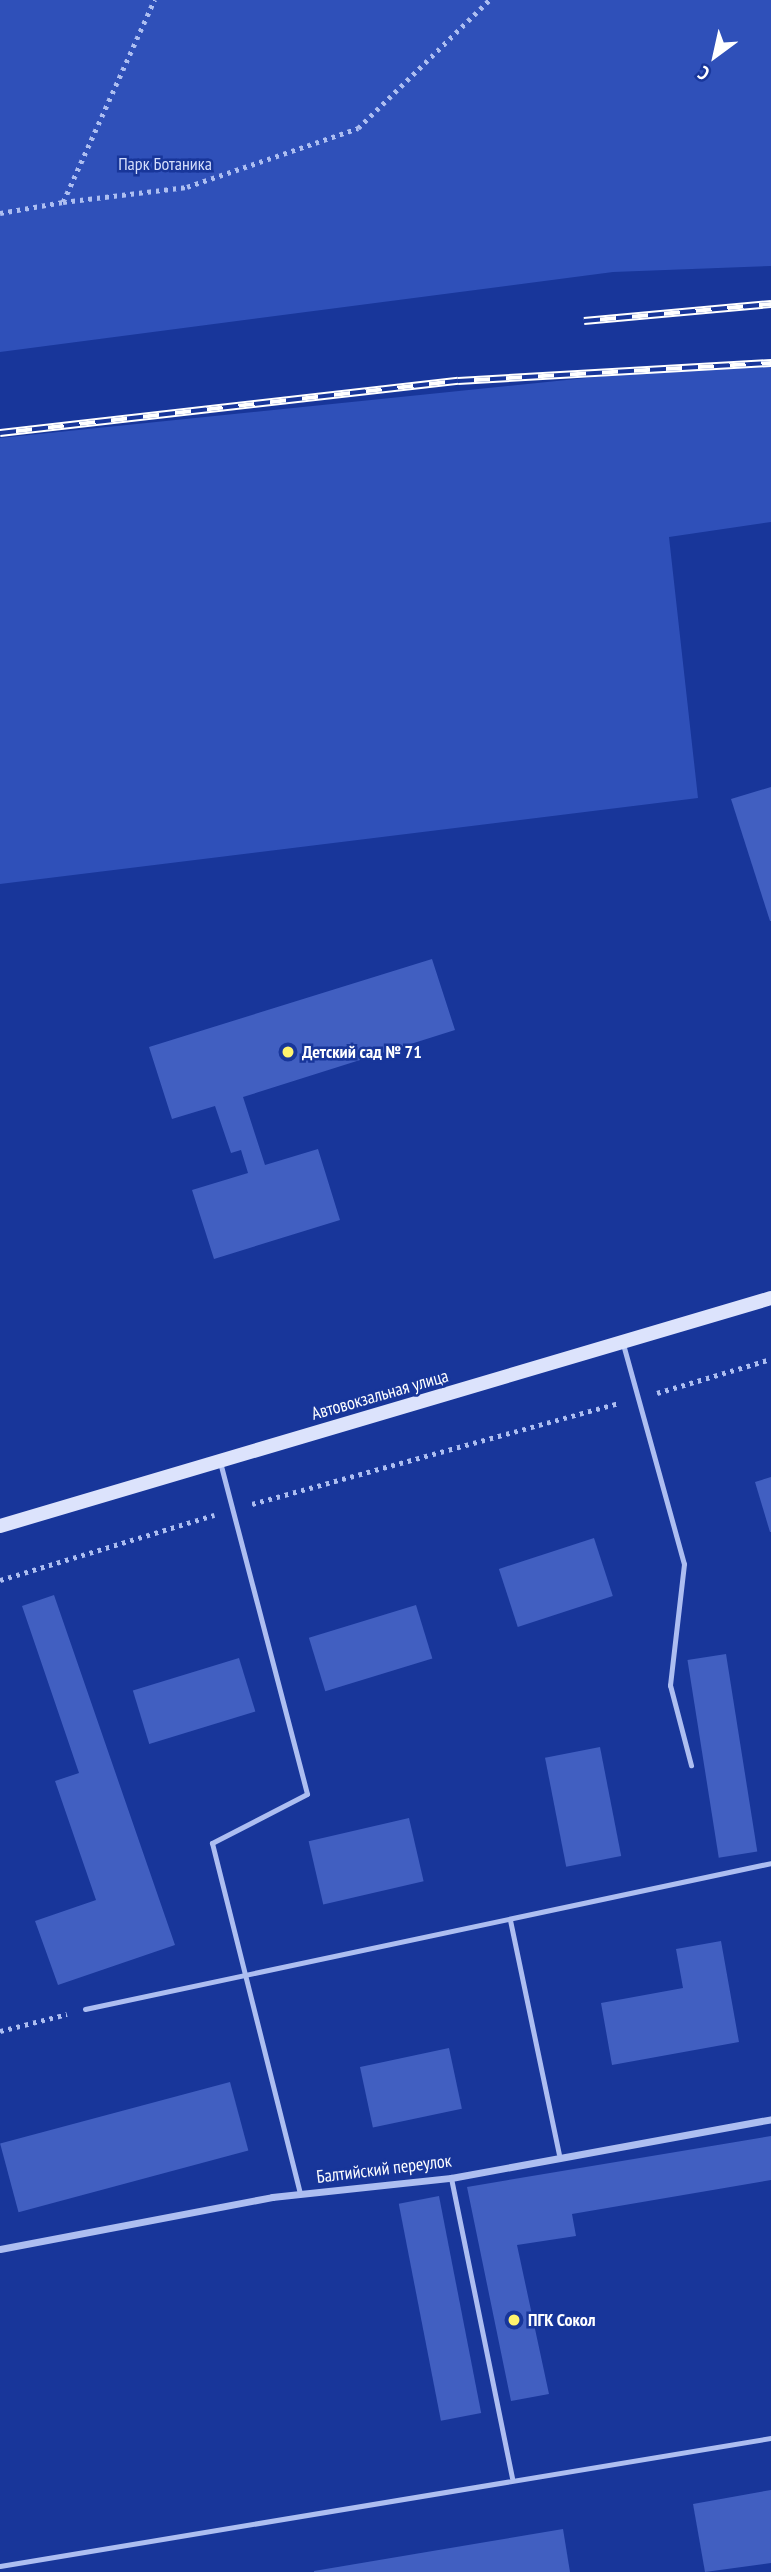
<!DOCTYPE html>
<html>
<head>
<meta charset="utf-8">
<style>
	body { margin:0 }
	#map { position:relative; width:771px; height:2572px; overflow:hidden; background:#18369a; font-family:"PT Sans Narrow",sans-serif }
	div>[style] { position:absolute }
	[style*='--x'] { left:calc(var(--x)*1px); top:calc(var(--y)*1px); width:calc(var(--w)*1px); rotate:calc(var(--a)*1deg) }
	.green>* { inset:0; background:#2f50b9 }
	.building>* { inset:0; background:#415fc1; transform-origin:0 0 }
	.path>* { height:4.5px; margin-top:-2.25px; transform-origin:0; background:repeating-linear-gradient(90deg,#adbef1 0 3.5px,transparent 0 8.5px) }
	.lane>* { height:5px; margin:-2.5px; padding:0 2.5px; transform-origin:2.5px; border-radius:2.5px; background:#adbef1 }
	.street>* { height:7px; margin:-3.5px; padding:0 3.5px; transform-origin:3.5px; border-radius:3.5px; background:#adbef1 }
	.secondary>* { height:14px; margin:-7px; padding:0 7px; transform-origin:7px; border-radius:7px; background:#dce3fc }
	.rail>* { height:8px; margin-top:-4px; transform-origin:0; background:repeating-linear-gradient(90deg,#18369a 0 16px,#fff 0 32px); box-sizing:border-box; border-block:2px solid #fff }
	.dots>* { width:19px; height:19px; translate:-50% -50%; box-sizing:border-box; border:4px solid #18369a; border-radius:50% }
	span { translate:-50% -50%; white-space:nowrap; text-align:center; line-height:1.15; -webkit-text-stroke:5px #18369a; paint-order:stroke }
	.park-label { font-size:18px; color:#d5defc }
	.poi-label { font-size:18px; color:#fff; font-weight:700 }
	.left { translate:0 -50%; text-align:left }
	.street-label { font-size:18px; color:#fff }
	.north { position:absolute; left:680px; top:21px; width:70px; height:70px; -webkit-text-stroke:5px #18369a; paint-order:stroke; rotate:213deg; font-size:19px; font-weight:700; line-height:28px; text-align:center; color:#fff }
	.north::after { content:''; display:block; margin:auto; width:24px; height:32px; background:#fff; clip-path:polygon(50% 0,100% 100%,50% 72%,0 100%) }
</style>
</head>
<body>
<div id="map">
	<div class="green">
		<div style="clip-path:polygon(0 0,771px 0,771px 266px,613px 272px,0 352px)"></div>
		<div style="clip-path:polygon(771px 359px,771px 522px,669px 537px,698px 798px,0 884px,0 438px)"></div>
	</div>
	<div class="building">
		<div style="clip-path:polygon(771px 787px,771px 921px,770px 921px,731px 799px)"></div>
		<div style="clip-path:polygon(432px 959px,455px 1030px,243px 1097px,265px 1165px,318px 1149px,340px 1220px,214px 1259px,192px 1190px,248px 1173px,241px 1150px,231px 1153px,215px 1106px,172px 1119px,149px 1047px)"></div>
		<div style="clip-path:polygon(771px 1477px,771px 1532px,770px 1532px,755px 1482px)"></div>
		<div style="left:594px;top:1538px;width:61px;height:100px;rotate:72deg"></div>
		<div style="clip-path:polygon(54px 1595px,175px 1945px,58px 1985px,35px 1921px,96px 1900px,55px 1781px,79px 1773px,22px 1606px)"></div>
		<div style="left:416px;top:1605px;width:56px;height:112px;rotate:73deg"></div>
		<div style="left:726px;top:1654px;width:200px;height:39px;rotate:81deg"></div>
		<div style="left:239px;top:1658px;width:56px;height:111px;rotate:73deg"></div>
		<div style="left:600px;top:1747px;width:111px;height:56px;rotate:79deg"></div>
		<div style="left:409px;top:1818px;width:65px;height:103px;rotate:77deg"></div>
		<div style="clip-path:polygon(721px 1941px,739px 2042px,612px 2065px,601px 2003px,683px 1988px,676px 1949px)"></div>
		<div style="left:449px;top:2048px;width:62px;height:91px;rotate:78deg"></div>
		<div style="left:230px;top:2082px;width:71px;height:238px;rotate:75deg"></div>
		<div style="clip-path:polygon(771px 2136px,771px 2180px,572px 2214px,576px 2236px,517px 2245px,549px 2394px,511px 2401px,467px 2187px)"></div>
		<div style="left:439px;top:2196px;width:221px;height:41px;rotate:79deg"></div>
		<div style="clip-path:polygon(771px 2490px,771px 2563px,705px 2572px,693px 2504px)"></div>
		<div style="clip-path:polygon(563px 2529px,570px 2572px,314px 2572px,314px 2571px)"></div>
	</div>
	<div class="path">
		<div style="--x:63;--y:202;--w:125;--a:-6.9"></div>
		<div style="--x:187;--y:187;--w:181;--a:-19"></div>
		<div style="--x:358;--y:128;--w:183;--a:-44.3"></div>
		<div style="--x:0;--y:213;--w:64;--a:-9.9"></div>
		<div style="--x:63;--y:202;--w:222;--a:-65.7"></div>
		<div style="--x:657;--y:1393;--w:119;--a:-16.6"></div>
		<div style="--x:252;--y:1504;--w:380;--a:-15.4"></div>
		<div style="--x:0;--y:1580;--w:224;--a:-16.9"></div>
		<div style="--x:0;--y:2031;--w:69;--a:-14.2"></div>
	</div>
	<div class="lane">
		<div style="--x:623;--y:1344;--w:228;--a:74.5"></div>
		<div style="--x:684;--y:1564;--w:122;--a:96.6"></div>
		<div style="--x:670;--y:1685;--w:83;--a:75.3"></div>
		<div style="--x:220;--y:1462;--w:343;--a:75.3"></div>
		<div style="--x:307;--y:1794;--w:107;--a:152.7"></div>
		<div style="--x:212;--y:1843;--w:362;--a:75.9"></div>
		<div style="--x:510;--y:1920;--w:239;--a:78.2"></div>
		<div style="--x:85;--y:2009;--w:701;--a:-12.01"></div>
		<div style="--x:451;--y:2178;--w:306;--a:78.5"></div>
		<div style="--x:0;--y:2566;--w:782;--a:-9.43"></div>
	</div>
	<div class="street">
		<div style="--x:0;--y:2249;--w:277;--a:-10.8"></div>
		<div style="--x:272;--y:2197;--w:180;--a:-6.1"></div>
		<div style="--x:451;--y:2178;--w:325;--a:-10.4"></div>
	</div>
	<div class="secondary">
		<div style="--x:0;--y:1526;--w:804;--a:-16.47"></div>
	</div>
	<div class="rail">
		<div style="--x:584;--y:321;--w:188;--a:-5.2"></div>
		<div style="--x:0;--y:433;--w:461;--a:-6.5"></div>
		<div style="--x:458;--y:381;--w:314;--a:-3.3"></div>
	</div>
	<div class="dots">
		<div style="left:288px;top:1052px;background:#fff36e"></div>
		<div style="left:514px;top:2320px;background:#fff36e"></div>
	</div>
	<div class="park-label">
		<span style="left:165px;top:164px">Парк Ботаника</span>
	</div>
	<div class="poi-label">
		<span class="left" style="left:302px;top:1052px">Детский сад № 71</span>
		<span class="left" style="left:528px;top:2320px">ПГК Сокол</span>
	</div>
	<div class="street-label">
		<span style="left:380px;top:1395px;rotate:-16deg">Автовокзальная улица</span>
		<span style="left:384px;top:2169px;rotate:-7deg">Балтийский переулок</span>
	</div>
	<div class="north">С</div>
</div>
</body>
</html>
